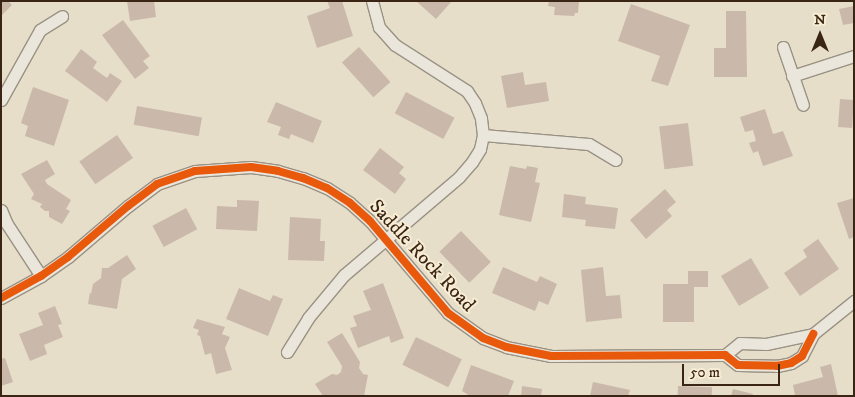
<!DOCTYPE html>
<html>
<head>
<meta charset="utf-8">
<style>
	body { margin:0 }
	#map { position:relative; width:855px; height:397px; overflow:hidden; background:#e6dec9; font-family:"IM FELL DW Pica",serif }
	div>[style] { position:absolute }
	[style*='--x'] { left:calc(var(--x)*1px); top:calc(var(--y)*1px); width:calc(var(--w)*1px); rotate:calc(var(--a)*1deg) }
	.building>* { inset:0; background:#cab9aa; transform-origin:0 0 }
	.roads { filter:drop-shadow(1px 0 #999284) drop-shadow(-1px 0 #999284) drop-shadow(0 1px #999284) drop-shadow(0 -1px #999284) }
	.minor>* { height:11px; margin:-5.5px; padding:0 5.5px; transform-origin:5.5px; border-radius:5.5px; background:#ebe6dc }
	.cycleway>* { height:8px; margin:-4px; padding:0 4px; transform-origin:4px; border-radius:4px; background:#e8590c }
	span { translate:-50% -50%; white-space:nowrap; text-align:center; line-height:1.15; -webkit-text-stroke:4px #f7edd4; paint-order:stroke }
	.street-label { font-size:20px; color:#3a2413 }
	.frame { position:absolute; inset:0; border:2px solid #3a2413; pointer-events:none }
	.north { position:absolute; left:795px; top:10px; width:50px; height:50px; -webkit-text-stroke:4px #f7edd4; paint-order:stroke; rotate:0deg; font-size:14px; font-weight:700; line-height:20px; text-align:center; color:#3a2413 }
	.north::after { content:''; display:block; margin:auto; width:18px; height:22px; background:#3a2413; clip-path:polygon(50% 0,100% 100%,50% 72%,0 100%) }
	.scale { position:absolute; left:682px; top:364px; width:98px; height:22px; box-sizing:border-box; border:2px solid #3a2413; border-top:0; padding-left:6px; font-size:15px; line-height:18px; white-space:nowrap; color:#3a2413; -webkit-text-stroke:4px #f7edd4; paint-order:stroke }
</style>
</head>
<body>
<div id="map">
	<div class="building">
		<div style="clip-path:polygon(1px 1px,8px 1px,12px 5px,1px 16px)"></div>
		<div style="clip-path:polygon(127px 1px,154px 1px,156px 17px,130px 21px)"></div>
		<div style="clip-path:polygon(327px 1px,342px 1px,353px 36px,317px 48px,307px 16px,330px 8px)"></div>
		<div style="clip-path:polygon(416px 1px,452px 1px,436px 19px)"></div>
		<div style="clip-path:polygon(549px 1px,579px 1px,578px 13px,575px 13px,574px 16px,554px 15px,555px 7px,548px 6px)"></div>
		<div style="clip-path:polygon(631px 4px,690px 25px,668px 86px,651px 81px,660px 56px,618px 41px)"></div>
		<div style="clip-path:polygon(854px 6px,854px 23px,843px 25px,839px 9px)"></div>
		<div style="clip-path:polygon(726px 11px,746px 11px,747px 77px,714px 77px,714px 48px,726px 48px)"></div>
		<div style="clip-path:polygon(123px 20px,150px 56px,143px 61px,149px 68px,135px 79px,102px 35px)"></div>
		<div style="left:359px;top:47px;width:47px;height:23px;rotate:48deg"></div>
		<div style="clip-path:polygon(81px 49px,97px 62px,93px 68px,107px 78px,110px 73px,122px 81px,107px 102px,65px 71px)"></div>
		<div style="clip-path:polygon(523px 72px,525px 85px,546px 82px,549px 101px,507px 108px,501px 76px)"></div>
		<div style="clip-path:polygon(33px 87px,69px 100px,54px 146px,25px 136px,28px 126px,21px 123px)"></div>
		<div style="left:406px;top:92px;width:55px;height:24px;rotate:28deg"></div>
		<div style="left:840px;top:99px;width:14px;height:28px;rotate:4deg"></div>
		<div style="clip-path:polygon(276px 102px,322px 121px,313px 143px,291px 134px,289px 139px,278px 135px,281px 127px,267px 122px)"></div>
		<div style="left:137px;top:106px;width:66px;height:19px;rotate:10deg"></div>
		<div style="clip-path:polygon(765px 109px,773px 134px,783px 131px,793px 156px,763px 166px,758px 151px,753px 153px,749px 143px,756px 141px,753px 130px,745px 132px,740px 117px)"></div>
		<div style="left:688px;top:123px;width:43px;height:29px;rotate:83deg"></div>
		<div style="left:117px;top:135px;width:28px;height:46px;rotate:55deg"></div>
		<div style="clip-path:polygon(380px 148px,404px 167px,399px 173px,406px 179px,395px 194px,363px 170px)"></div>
		<div style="clip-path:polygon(47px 160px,55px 174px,45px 180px,47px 184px,71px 200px,66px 209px,70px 211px,62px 224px,49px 217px,49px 211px,45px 211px,40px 207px,42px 204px,31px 199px,34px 194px,21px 174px)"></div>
		<div style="clip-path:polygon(510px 166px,526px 169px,527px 166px,538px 168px,535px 182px,540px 183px,531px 222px,499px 215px)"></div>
		<div style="clip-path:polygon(665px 189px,676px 202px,667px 210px,672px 216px,646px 239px,630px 220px)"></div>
		<div style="clip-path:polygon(564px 194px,586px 197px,585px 204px,618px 208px,615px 229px,585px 226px,586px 220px,562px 217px)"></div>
		<div style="clip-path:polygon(854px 198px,854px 237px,849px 239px,837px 203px)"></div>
		<div style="clip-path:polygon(237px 200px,259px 201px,257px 231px,216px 229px,217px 206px,237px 207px)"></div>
		<div style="left:186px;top:208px;width:24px;height:38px;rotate:62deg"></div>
		<div style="clip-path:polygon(290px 217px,321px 219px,320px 241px,325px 241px,324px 261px,288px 260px)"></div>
		<div style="left:461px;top:231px;width:43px;height:30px;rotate:46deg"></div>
		<div style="clip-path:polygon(818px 239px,839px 269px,800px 296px,784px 273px,807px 257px,803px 250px)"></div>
		<div style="clip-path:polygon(127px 255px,136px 269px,122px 279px,117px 309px,88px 304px,90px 292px,91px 294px,93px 284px,101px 278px,102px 268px,108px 268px)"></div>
		<div style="left:751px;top:258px;width:35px;height:35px;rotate:59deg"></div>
		<div style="clip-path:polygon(503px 267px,537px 282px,540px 276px,557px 284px,548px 305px,539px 301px,535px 311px,492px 293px)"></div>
		<div style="clip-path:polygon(603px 267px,606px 296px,620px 295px,622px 318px,586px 322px,581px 270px)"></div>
		<div style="clip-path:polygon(688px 271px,708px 271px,708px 287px,694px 287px,694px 322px,663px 322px,663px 284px,688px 284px)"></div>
		<div style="clip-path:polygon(383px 283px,404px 338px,391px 343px,389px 336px,358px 348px,350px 328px,357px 326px,353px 316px,371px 310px,363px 291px)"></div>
		<div style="clip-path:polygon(239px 288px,270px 301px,273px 295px,283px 299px,268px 336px,226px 319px)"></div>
		<div style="clip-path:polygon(55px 306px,62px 324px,58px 325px,63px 337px,44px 345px,47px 354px,30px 361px,19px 334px,43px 325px,38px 313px)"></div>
		<div style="clip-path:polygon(197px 319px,225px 327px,222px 334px,230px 337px,225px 348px,232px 370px,216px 374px,211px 353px,205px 355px,200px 336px,197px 335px,199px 330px,193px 328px)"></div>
		<div style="clip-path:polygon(342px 333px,360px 362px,359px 368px,363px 374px,368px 375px,364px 396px,323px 396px,315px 384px,332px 374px,337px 375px,341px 372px,342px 366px,327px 342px)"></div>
		<div style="left:416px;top:337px;width:51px;height:31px;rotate:26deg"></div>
		<div style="clip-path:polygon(5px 358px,13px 382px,1px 386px,1px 359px)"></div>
		<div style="clip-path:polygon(831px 364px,838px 396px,795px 396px,793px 385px,823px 377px,820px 367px)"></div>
		<div style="clip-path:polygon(471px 365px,514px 381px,508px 396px,470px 396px,462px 391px)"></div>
		<div style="clip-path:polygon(593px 382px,630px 390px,628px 396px,590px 396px)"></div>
		<div style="clip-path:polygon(522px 386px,542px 389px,541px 396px,521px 396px)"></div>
		<div style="left:678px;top:386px;width:34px;height:10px;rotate:2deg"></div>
		<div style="clip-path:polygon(733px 389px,753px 394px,752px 396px,731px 396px)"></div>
	</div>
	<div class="roads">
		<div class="minor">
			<div style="--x:783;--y:47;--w:61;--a:71"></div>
			<div style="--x:792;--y:76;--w:65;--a:-17.9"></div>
			<div style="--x:1;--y:100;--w:80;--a:-60.9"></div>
			<div style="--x:40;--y:30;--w:26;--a:-32"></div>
			<div style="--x:483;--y:135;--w:106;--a:4.9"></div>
			<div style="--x:589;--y:144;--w:31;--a:31"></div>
			<div style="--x:1;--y:210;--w:15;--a:67"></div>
			<div style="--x:7;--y:224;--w:62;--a:56.8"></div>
			<div style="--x:1;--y:298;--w:46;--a:-28.8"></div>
			<div style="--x:41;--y:276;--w:33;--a:-35"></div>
			<div style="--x:68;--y:257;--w:79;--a:-40.4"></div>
			<div style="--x:128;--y:206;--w:36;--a:-37"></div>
			<div style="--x:157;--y:184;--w:40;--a:-18.9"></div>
			<div style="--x:195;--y:171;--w:56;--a:-4.1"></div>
			<div style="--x:251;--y:167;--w:27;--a:8"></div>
			<div style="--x:278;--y:171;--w:26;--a:16"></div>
			<div style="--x:303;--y:178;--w:26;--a:23"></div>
			<div style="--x:327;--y:188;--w:27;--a:33"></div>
			<div style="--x:350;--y:203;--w:27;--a:42"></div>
			<div style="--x:370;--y:221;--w:121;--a:49.7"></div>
			<div style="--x:448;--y:313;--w:43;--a:35.5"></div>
			<div style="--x:483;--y:338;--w:25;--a:21"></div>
			<div style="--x:506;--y:347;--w:46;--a:11.3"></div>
			<div style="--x:551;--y:356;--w:174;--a:-0.3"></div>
			<div style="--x:725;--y:355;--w:16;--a:38"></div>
			<div style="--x:738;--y:365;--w:39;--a:1"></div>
			<div style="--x:777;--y:366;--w:14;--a:-12"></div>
			<div style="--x:791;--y:363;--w:13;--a:-32"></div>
			<div style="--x:802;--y:356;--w:25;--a:-63"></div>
			<div style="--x:287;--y:352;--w:40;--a:-58"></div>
			<div style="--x:308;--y:318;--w:56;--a:-50.1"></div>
			<div style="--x:344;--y:275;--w:151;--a:-40.4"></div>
			<div style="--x:459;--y:177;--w:20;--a:-49"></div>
			<div style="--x:472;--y:162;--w:15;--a:-58"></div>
			<div style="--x:480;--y:149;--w:14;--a:-78"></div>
			<div style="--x:483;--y:135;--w:17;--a:-97"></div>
			<div style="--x:481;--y:118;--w:16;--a:-112"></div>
			<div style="--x:475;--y:103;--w:14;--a:-124"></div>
			<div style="--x:467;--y:91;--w:85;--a:-147.4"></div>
			<div style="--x:395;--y:45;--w:24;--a:-132"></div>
			<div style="--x:379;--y:27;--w:27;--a:-105"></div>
			<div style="--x:725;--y:355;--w:19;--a:-39"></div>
			<div style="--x:740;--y:343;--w:26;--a:2"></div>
			<div style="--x:766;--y:344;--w:48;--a:-12"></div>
			<div style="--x:813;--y:334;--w:53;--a:-38.8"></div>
		</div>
	</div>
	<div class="cycleway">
		<div style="--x:1;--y:298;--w:46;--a:-28.8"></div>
		<div style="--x:41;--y:276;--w:33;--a:-35"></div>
		<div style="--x:68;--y:257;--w:79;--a:-40.4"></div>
		<div style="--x:128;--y:206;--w:36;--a:-37"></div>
		<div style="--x:157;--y:184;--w:40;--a:-18.9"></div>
		<div style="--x:195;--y:171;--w:56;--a:-4.1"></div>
		<div style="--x:251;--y:167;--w:27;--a:8"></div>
		<div style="--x:278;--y:171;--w:26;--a:16"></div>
		<div style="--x:303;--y:178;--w:26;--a:23"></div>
		<div style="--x:327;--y:188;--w:27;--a:33"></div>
		<div style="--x:350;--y:203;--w:27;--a:42"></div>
		<div style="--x:370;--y:221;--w:121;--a:49.7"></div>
		<div style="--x:448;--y:313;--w:43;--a:35.5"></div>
		<div style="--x:483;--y:338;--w:25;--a:21"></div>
		<div style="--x:506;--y:347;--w:46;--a:11.3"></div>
		<div style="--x:551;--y:356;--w:174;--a:-0.3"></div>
		<div style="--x:725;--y:355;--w:16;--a:38"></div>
		<div style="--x:738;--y:365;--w:39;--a:1"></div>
		<div style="--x:777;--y:366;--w:14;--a:-12"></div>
		<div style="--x:791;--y:363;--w:13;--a:-32"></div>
		<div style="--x:802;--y:356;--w:25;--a:-63"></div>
	</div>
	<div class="street-label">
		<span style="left:422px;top:256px;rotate:47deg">Saddle Rock Road</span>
	</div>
	<div class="frame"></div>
	<div class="north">N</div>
	<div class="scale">50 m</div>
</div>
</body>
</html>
